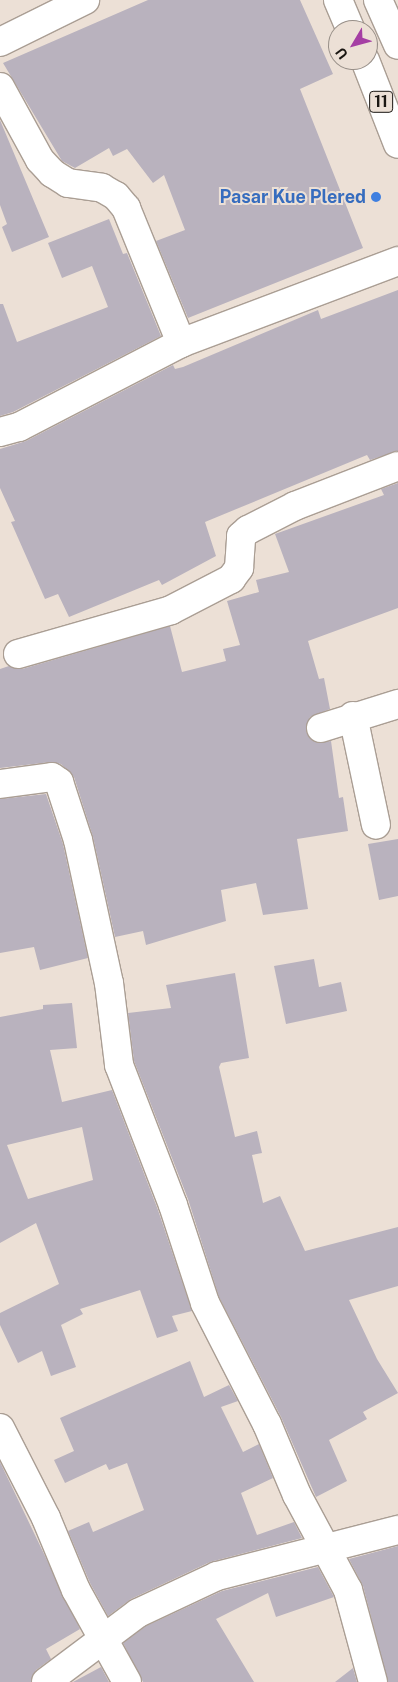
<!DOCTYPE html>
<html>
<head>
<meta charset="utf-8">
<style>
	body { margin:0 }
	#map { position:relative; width:398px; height:1682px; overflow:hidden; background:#ece0d6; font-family:"Public Sans",sans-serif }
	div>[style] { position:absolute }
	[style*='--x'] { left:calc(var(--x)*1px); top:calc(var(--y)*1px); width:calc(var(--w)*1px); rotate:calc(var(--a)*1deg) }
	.building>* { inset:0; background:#b9b2be }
	.roads { filter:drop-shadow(1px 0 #aa9e94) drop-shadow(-1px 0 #aa9e94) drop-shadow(0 1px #aa9e94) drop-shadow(0 -1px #aa9e94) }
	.minor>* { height:28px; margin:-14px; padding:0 14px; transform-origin:14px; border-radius:14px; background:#fff }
	.highway>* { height:28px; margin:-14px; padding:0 14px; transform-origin:14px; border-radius:14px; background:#fff }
	.dots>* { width:14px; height:14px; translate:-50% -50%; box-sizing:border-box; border:2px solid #ece0d6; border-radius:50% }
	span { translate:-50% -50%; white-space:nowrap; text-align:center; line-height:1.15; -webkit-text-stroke:4px #ece0d6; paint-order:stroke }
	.shield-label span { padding:1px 4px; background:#ece0d6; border:1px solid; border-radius:4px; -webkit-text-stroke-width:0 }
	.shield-label { font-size:16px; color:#1a1612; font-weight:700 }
	.shop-label { font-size:18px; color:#366cbe; font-weight:700 }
	.right { translate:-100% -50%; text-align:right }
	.north { position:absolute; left:328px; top:20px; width:50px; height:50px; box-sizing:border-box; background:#ece0d6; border:1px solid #988f88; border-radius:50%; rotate:233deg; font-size:14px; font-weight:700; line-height:20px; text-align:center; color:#1a1612 }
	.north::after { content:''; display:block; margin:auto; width:18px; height:22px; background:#a53fa4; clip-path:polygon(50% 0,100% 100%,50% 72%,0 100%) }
</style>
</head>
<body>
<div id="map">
	<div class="building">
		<div style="clip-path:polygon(148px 0,300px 0,333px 74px,300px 89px,363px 248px,188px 318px,156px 241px,185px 230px,164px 175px,153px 183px,127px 149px,113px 156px,109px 148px,75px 168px,62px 161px,3px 63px)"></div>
		<div style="clip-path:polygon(0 120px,49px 237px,12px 252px,2px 227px,7px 224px,0 205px)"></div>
		<div style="clip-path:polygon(109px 219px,123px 254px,127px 253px,161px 336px,13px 412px,0 416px,0 304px,3px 304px,17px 342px,108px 307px,92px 266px,62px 278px,48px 243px)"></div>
		<div style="clip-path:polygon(398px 290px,398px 451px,370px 460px,367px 455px,205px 522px,216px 556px,162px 585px,159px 580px,69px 617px,58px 594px,45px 599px,11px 522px,15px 521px,0 488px,0 449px,26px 441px,173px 365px,175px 369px,183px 367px,318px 310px,321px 319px)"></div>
		<div style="clip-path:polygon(398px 483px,398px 608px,308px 641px,319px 679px,324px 678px,330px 709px,310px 717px,306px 732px,317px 743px,331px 741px,339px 798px,343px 797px,348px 831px,297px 839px,308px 909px,263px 915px,256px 883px,221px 890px,226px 921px,146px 945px,143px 931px,115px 937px,93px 837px,74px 777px,61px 764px,51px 762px,0 768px,0 669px,9px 666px,22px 669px,170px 626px,182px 672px,226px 661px,223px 649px,240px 645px,227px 601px,259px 592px,256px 580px,289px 572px,275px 534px,384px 495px,381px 489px)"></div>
		<div style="clip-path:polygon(46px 794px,63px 844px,88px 958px,40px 970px,34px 947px,0 953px,0 799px)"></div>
		<div style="clip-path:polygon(398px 839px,398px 896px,379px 900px,368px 844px)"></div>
		<div style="clip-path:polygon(314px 959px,319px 987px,341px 982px,347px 1011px,286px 1024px,274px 966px)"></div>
		<div style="clip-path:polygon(235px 973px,249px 1058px,221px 1063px,219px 1067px,235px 1137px,257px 1131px,262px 1153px,252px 1155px,263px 1203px,280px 1196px,305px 1251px,398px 1227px,398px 1286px,349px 1300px,377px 1359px,398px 1393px,363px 1412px,367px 1419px,329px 1440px,347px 1481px,316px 1497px,281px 1417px,219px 1297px,188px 1199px,134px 1061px,128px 1013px,171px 1008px,166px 985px)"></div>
		<div style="clip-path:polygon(evenodd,72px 1003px,77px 1048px,50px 1050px,62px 1102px,112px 1090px,158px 1210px,192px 1311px,172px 1316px,178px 1331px,157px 1338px,140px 1290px,80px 1309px,83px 1314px,61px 1325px,76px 1367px,51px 1376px,42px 1351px,18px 1363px,0 1325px,0 1313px,59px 1284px,36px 1223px,0 1243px,0 1017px,43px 1009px,43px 1005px,72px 1003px,82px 1127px,93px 1180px,28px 1199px,7px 1145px,82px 1127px)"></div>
		<div style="clip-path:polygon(190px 1361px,204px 1397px,229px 1385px,238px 1401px,221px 1407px,243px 1452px,259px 1444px,273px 1478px,241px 1493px,257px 1535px,294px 1522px,302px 1538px,210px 1562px,131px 1599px,108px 1616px,90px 1583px,68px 1531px,89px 1522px,93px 1532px,144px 1510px,127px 1463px,109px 1470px,106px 1464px,65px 1483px,54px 1460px,74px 1451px,60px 1418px)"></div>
		<div style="clip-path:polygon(0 1462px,80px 1629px,46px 1649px,51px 1659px,36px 1670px,31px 1682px,0 1682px)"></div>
		<div style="clip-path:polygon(398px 1546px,398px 1682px,388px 1682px,363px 1586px,349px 1559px)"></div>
		<div style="clip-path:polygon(318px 1567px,334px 1597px,276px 1617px,268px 1593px,216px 1619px,254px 1682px,143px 1682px,123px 1643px,146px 1626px,222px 1591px)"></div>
		<div style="clip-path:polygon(101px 1667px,109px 1682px,73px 1682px)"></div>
		<div style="clip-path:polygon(353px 1668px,357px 1682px,335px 1682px)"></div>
	</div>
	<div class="roads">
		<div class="minor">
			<div style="--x:0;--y:42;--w:95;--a:-26.3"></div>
			<div style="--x:0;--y:87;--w:83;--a:61.3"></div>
			<div style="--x:40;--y:160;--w:18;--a:47"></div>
			<div style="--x:52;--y:173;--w:19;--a:32"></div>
			<div style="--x:68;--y:183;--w:34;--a:8"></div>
			<div style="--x:102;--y:188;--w:16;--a:30"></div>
			<div style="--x:116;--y:196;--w:16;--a:50"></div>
			<div style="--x:126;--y:208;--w:146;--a:67.8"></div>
			<div style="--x:0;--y:432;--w:20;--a:-15"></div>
			<div style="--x:19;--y:427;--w:182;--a:-27.4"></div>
			<div style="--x:181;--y:343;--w:232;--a:-20.7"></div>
			<div style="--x:18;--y:654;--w:159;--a:-16"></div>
			<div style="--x:171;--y:610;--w:68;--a:-27.3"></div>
			<div style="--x:231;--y:579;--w:14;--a:-54"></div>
			<div style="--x:239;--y:568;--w:32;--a:-86"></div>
			<div style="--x:241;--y:536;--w:9;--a:-41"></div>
			<div style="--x:248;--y:530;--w:53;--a:-27.1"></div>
			<div style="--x:295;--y:506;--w:110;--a:-21.2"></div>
			<div style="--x:353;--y:716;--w:111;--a:78.1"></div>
			<div style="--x:321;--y:728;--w:81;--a:-17.3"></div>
			<div style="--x:0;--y:784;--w:52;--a:-7.7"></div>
			<div style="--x:52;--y:777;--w:9;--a:36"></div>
			<div style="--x:59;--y:782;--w:61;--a:71.9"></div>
			<div style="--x:78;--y:840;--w:146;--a:77.8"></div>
			<div style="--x:109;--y:983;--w:83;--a:83"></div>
			<div style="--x:119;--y:1065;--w:150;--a:68.9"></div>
			<div style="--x:173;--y:1205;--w:103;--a:71.9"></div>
			<div style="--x:205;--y:1303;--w:136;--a:62.9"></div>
			<div style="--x:267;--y:1424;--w:77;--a:67.1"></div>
			<div style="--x:297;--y:1495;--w:108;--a:61.8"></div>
			<div style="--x:348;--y:1590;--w:95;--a:74.8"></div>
			<div style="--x:0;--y:1428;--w:101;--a:62.9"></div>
			<div style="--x:46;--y:1518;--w:78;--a:67.4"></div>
			<div style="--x:76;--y:1590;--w:105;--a:61"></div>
			<div style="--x:46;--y:1682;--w:115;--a:-36.9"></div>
			<div style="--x:138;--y:1613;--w:87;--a:-25.1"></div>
			<div style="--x:217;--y:1576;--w:187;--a:-14.3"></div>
		</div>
		<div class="highway">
			<div style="--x:338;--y:0;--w:33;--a:67"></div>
			<div style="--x:378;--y:0;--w:49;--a:66"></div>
			<div style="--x:365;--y:60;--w:90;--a:68.6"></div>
		</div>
	</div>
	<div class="dots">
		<div style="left:376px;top:197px;background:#3f7fe0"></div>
	</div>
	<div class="shield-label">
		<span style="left:381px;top:102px">11</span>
	</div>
	<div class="shop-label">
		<span class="right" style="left:366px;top:197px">Pasar Kue Plered</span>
	</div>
	<div class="north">U</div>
</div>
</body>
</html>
